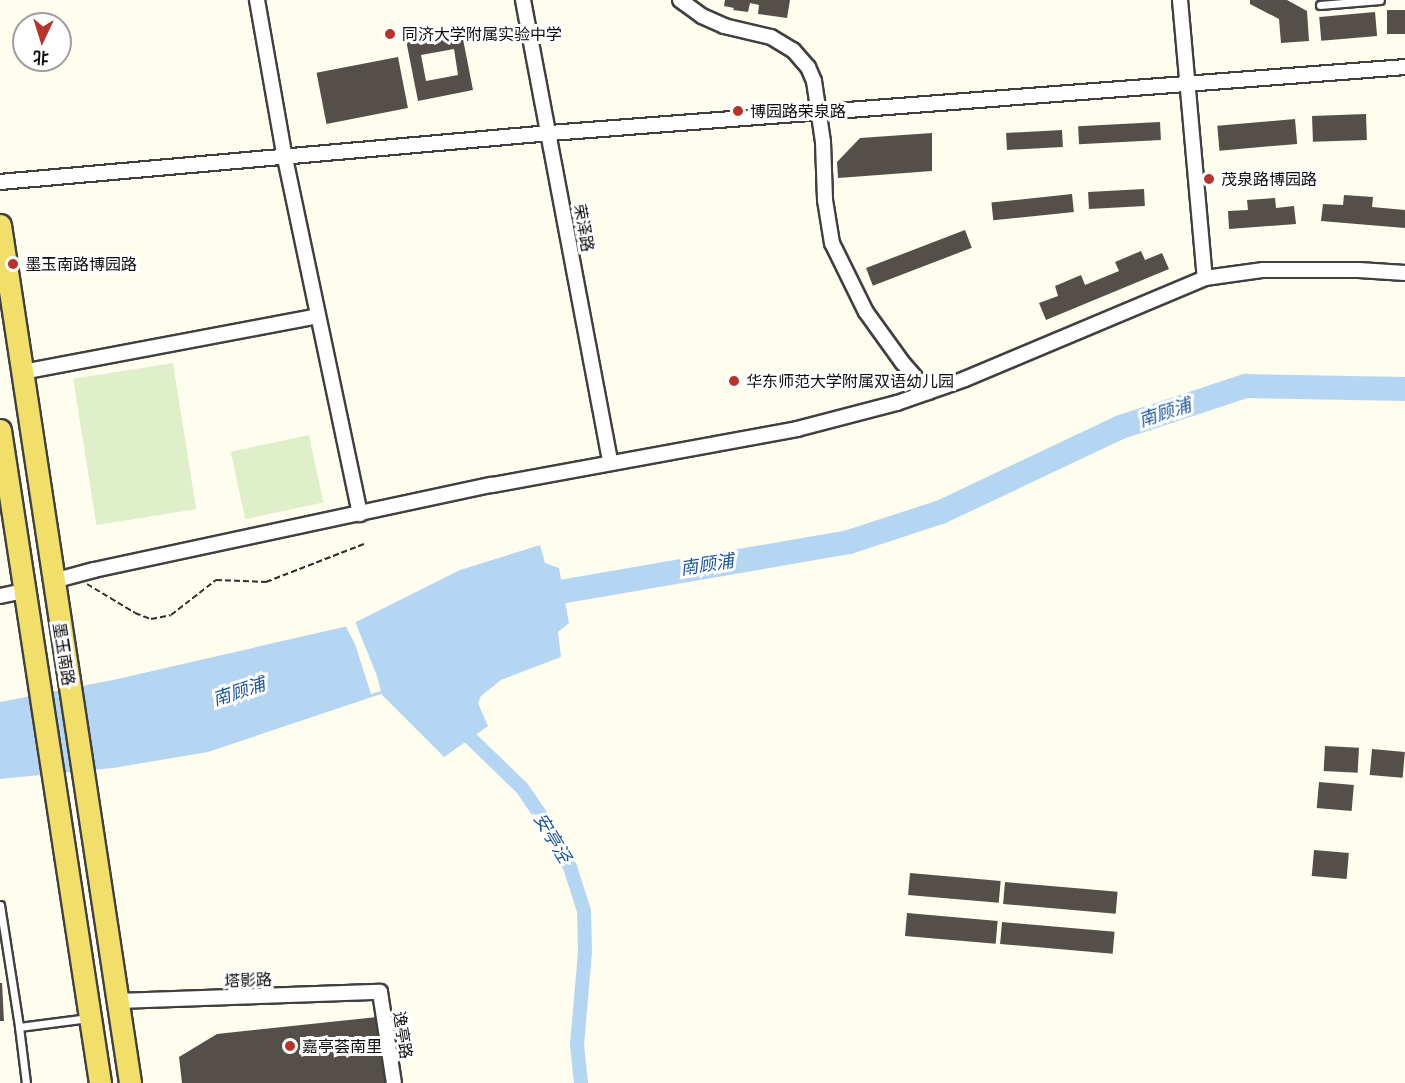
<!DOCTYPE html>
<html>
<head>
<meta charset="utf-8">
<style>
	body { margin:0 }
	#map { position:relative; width:1405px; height:1083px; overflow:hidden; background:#fefdee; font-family:Lora,"Noto Sans SC",serif }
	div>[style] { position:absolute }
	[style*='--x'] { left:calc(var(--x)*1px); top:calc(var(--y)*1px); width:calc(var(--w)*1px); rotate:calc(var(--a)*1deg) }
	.pitch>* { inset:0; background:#deefca; transform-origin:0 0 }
	.water>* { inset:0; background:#b5d6f3 }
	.pier>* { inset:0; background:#fefdee }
	.canal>* { height:14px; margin:-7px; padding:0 7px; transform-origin:7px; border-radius:7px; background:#b5d6f3 }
	.river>* { height:24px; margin:-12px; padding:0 12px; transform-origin:12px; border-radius:12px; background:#b5d6f3 }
	.building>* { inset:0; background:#554f4a; transform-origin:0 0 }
	.path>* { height:2px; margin-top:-1px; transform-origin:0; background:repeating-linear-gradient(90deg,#2f2f2f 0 6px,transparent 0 9px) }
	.roads { filter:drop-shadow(2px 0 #404040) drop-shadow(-2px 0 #404040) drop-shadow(0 2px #404040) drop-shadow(0 -2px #404040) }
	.lane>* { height:7px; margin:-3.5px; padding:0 3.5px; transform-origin:3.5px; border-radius:3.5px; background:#fff }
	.street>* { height:14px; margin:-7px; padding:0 7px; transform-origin:7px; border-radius:7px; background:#fff }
	.primary>* { height:21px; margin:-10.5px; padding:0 10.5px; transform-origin:10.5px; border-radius:10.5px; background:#f2df6a }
	.dots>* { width:16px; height:16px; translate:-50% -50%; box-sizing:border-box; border:3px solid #fff; border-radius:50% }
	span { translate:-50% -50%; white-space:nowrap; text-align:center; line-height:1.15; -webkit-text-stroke:6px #fff; paint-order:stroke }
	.poi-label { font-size:16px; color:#0d0d0d }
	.left { translate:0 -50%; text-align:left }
	.street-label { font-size:16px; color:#0d0d0d }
	.water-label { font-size:18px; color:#1c5699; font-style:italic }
	.north { position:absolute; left:12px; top:12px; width:60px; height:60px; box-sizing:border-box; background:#fff; border:2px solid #9e9e9e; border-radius:50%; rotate:184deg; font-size:16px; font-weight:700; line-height:24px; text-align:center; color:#0d0d0d }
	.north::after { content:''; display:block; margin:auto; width:21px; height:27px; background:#b7332b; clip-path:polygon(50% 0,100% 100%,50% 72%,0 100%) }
</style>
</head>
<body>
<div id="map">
	<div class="pitch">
		<div style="left:173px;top:363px;width:148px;height:101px;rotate:81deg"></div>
		<div style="left:309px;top:435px;width:69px;height:80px;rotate:78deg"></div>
	</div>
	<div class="water">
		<div style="clip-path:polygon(540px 545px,545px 563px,559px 568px,569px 623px,558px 632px,561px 657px,501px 680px,481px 696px,478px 703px,488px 726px,444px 757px,381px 694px,208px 752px,113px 768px,0 779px,0 702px,113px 680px,348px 626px,460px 570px)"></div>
	</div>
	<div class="pier">
		<div style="clip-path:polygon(354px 619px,377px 676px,381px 691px,371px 694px,355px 644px,344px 623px)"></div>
	</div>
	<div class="canal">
		<div style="--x:458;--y:726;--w:89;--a:44.1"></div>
		<div style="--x:522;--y:788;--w:46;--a:55.6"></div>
		<div style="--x:548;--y:826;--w:47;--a:61.8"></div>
		<div style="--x:570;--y:867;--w:46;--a:72.3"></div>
		<div style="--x:584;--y:911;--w:41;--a:88.6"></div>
		<div style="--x:585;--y:952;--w:93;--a:94.9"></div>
		<div style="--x:577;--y:1045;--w:38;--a:84"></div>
	</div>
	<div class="river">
		<div style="--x:531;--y:597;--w:323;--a:-9.8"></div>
		<div style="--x:849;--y:542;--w:97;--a:-18.1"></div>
		<div style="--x:941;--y:512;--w:199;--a:-25.3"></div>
		<div style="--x:1121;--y:427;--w:132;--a:-18.2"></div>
		<div style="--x:1246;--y:386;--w:159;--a:1.1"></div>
	</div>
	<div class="building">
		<div style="clip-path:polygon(725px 0,790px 0,787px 18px,758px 14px,759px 5px,750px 3px,748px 12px,733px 10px,734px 8px,724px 6px)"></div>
		<div style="clip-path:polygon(1250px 0,1287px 0,1307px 11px,1309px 41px,1281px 43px,1279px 19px,1250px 4px)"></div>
		<div style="left:1405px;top:10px;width:24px;height:18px;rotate:90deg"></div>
		<div style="left:1375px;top:12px;width:24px;height:56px;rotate:85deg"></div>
		<div style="clip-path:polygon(evenodd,461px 29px,473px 90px,418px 101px,406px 40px,461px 29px,454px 49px,458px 75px,426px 81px,421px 55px,454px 49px)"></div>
		<div style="left:398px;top:57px;width:52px;height:83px;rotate:79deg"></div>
		<div style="left:1366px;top:114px;width:26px;height:54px;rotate:88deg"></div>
		<div style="left:1295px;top:119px;width:25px;height:78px;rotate:85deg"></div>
		<div style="left:1160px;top:122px;width:18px;height:82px;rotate:87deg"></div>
		<div style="left:1062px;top:130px;width:17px;height:56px;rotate:87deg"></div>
		<div style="clip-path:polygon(932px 133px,932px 171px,838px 178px,837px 162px,860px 138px)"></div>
		<div style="left:1144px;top:189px;width:17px;height:56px;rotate:87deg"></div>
		<div style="left:1072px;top:194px;width:18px;height:81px;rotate:84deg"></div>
		<div style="clip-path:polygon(1344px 195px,1373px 197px,1372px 207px,1405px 210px,1405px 228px,1321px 221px,1323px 204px,1343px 205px)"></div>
		<div style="clip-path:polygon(1275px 198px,1276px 208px,1294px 206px,1296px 224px,1229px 229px,1228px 211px,1248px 210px,1247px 200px)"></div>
		<div style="left:965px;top:230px;width:19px;height:106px;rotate:69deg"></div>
		<div style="clip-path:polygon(1141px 251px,1145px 260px,1162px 253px,1169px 269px,1046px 320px,1039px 303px,1058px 296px,1055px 286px,1081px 275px,1085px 285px,1119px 271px,1115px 262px)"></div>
		<div style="left:1325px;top:746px;width:34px;height:25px;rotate:3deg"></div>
		<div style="left:1372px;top:749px;width:33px;height:26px;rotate:5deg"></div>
		<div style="left:1319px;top:782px;width:35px;height:26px;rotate:5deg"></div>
		<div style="left:1314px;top:850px;width:35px;height:26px;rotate:5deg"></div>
		<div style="left:910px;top:873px;width:91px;height:22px;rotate:5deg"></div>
		<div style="left:1005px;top:882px;width:113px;height:22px;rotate:5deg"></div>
		<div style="left:907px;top:913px;width:91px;height:23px;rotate:5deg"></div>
		<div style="left:1002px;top:922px;width:113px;height:22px;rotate:5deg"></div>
		<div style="clip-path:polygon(0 983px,2px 983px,4px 1021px,0 1021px)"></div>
		<div style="clip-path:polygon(377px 1017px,387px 1083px,182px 1083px,179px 1057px,217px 1034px)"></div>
	</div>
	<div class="path">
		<div style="--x:87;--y:584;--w:56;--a:31.1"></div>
		<div style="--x:135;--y:613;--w:17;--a:21"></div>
		<div style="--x:151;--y:619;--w:20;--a:-11"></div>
		<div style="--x:171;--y:615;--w:57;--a:-37.9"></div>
		<div style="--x:216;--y:580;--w:50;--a:2.3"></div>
		<div style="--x:266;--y:582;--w:105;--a:-21.2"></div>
	</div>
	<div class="roads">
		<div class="lane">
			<div style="--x:1320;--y:5;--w:60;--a:-4.8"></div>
			<div style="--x:0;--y:905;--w:123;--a:81.1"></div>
			<div style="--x:26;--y:1083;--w:56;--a:-97.1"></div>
			<div style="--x:19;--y:1027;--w:70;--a:-7.4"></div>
		</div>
		<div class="street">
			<div style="--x:257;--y:0;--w:160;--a:80"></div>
			<div style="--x:285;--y:158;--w:364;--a:78.1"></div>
			<div style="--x:523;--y:0;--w:470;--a:79.3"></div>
			<div style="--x:680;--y:0;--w:27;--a:36"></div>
			<div style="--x:702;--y:16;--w:24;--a:24"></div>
			<div style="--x:724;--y:26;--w:48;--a:13.2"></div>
			<div style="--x:771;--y:37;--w:26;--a:31"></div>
			<div style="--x:793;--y:50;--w:23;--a:49"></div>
			<div style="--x:808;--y:67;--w:15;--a:67"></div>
			<div style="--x:814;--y:81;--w:62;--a:81.6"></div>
			<div style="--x:823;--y:142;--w:58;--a:88"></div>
			<div style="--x:825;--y:200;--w:44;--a:80.8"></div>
			<div style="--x:832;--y:243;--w:77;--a:63.8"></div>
			<div style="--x:866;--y:312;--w:62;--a:54.2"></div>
			<div style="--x:902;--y:362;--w:40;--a:49"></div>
			<div style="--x:1180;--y:0;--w:279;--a:84.9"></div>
			<div style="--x:0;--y:182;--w:552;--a:-5.09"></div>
			<div style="--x:550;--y:133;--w:858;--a:-4.41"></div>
			<div style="--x:22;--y:372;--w:301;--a:-10.7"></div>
			<div style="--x:53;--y:581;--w:42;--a:-15"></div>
			<div style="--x:94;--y:570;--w:407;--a:-12.1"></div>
			<div style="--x:492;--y:485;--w:310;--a:-10.4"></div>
			<div style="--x:797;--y:429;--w:103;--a:-14.6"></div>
			<div style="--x:897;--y:403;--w:72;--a:-19.4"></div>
			<div style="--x:965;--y:379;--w:260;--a:-22.8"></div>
			<div style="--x:1205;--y:278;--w:59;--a:-7.9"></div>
			<div style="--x:1263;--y:270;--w:96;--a:0"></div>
			<div style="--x:1359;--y:270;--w:46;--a:3.7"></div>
			<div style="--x:0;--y:596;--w:25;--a:-12"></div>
			<div style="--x:118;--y:1001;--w:262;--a:-2"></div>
			<div style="--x:380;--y:992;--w:92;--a:81.3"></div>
		</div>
		<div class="primary">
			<div style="--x:0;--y:225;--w:868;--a:81.38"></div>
			<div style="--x:0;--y:430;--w:661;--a:81.29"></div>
		</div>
	</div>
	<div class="dots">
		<div style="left:390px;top:34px;background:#b7332b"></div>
		<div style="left:738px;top:111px;background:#b7332b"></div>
		<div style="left:1209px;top:179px;background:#b7332b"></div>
		<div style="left:13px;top:264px;background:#b7332b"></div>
		<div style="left:734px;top:381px;background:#b7332b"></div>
		<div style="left:290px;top:1046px;background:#b7332b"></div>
	</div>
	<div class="poi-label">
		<span class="left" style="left:402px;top:34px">同济大学附属实验中学</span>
		<span class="left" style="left:750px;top:111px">博园路荣泉路</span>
		<span class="left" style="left:1221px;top:179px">茂泉路博园路</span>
		<span class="left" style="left:25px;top:264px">墨玉南路博园路</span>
		<span class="left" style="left:746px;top:381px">华东师范大学附属双语幼儿园</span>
		<span class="left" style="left:302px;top:1046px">嘉亭荟南里</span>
	</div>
	<div class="street-label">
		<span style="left:584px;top:228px;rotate:80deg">荣泽路</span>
		<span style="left:64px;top:654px;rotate:81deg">墨玉南路</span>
		<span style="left:248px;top:980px;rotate:-2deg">塔影路</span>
		<span style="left:403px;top:1035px;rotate:81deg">逸亭路</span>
	</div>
	<div class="water-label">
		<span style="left:1165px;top:413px;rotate:-18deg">南顾浦</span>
		<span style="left:707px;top:565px;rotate:-9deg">南顾浦</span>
		<span style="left:239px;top:692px;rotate:-18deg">南顾浦</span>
		<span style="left:552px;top:838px;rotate:59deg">安亭泾</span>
	</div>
	<div class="north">北</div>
</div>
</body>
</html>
